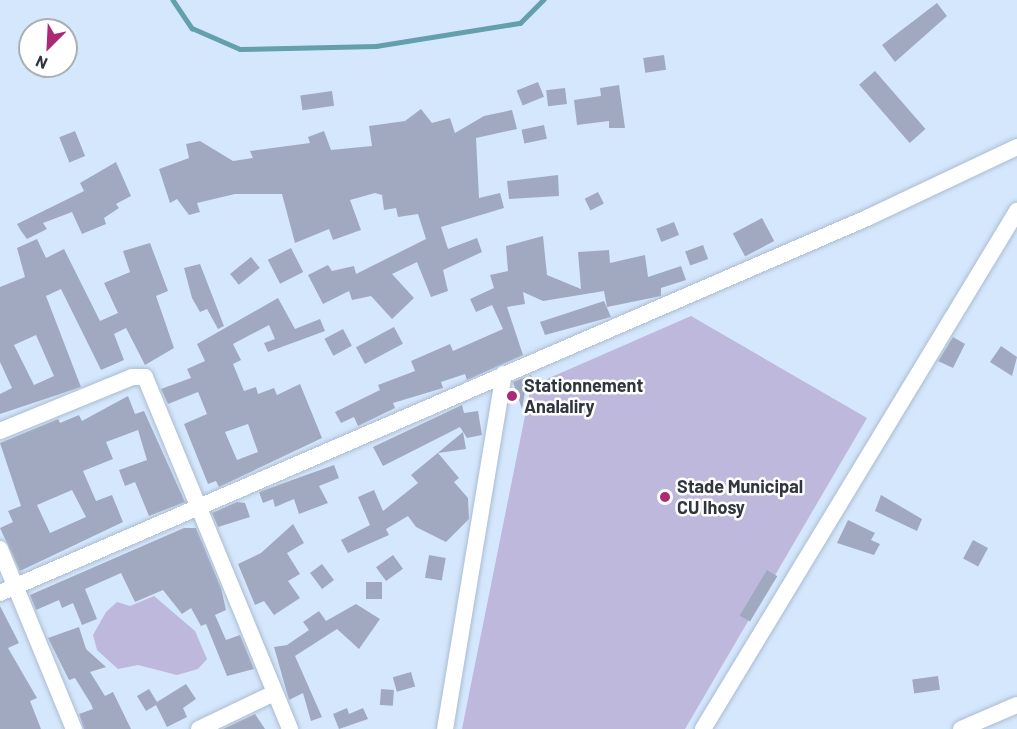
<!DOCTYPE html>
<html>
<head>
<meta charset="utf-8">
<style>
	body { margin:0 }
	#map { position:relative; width:1017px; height:729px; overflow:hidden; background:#d5e7fd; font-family:Barlow,sans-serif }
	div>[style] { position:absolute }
	.green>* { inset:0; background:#bdb8dc }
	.stream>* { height:4.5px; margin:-2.25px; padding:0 2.25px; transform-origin:2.25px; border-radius:2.25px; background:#649fac }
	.building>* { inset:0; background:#a1a9c1; transform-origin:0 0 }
	.roads { filter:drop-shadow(0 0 2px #aabcd1) drop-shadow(0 0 2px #aabcd1) }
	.street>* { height:16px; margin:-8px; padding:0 8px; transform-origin:8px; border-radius:8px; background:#fff }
	.dots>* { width:16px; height:16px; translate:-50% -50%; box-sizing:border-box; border:3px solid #fff; border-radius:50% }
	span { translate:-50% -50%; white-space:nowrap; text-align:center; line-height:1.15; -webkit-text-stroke:5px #fff; paint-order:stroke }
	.poi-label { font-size:18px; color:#2f363e; font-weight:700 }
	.left { translate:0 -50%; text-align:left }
	.north { position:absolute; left:18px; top:18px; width:60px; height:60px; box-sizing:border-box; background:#fff; border:2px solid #acafb2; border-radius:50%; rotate:204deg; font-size:16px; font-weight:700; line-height:24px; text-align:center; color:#2f363e }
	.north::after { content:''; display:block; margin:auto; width:21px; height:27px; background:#ab2975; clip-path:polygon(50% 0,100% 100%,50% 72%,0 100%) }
</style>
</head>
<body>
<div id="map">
	<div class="green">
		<i style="clip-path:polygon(691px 316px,867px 418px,685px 729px,462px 729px,531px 386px)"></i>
		<i style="clip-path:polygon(154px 596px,195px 631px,207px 659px,198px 669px,177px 675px,138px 665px,118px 669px,97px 650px,93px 635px,106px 612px,117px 602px,130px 606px)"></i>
	</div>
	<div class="stream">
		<i style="left:173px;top:0;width:34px;rotate:56deg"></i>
		<i style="left:192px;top:28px;width:52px;rotate:23.6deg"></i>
		<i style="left:240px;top:49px;width:136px;rotate:-1.3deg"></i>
		<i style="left:376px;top:46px;width:146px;rotate:-9.1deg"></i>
		<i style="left:520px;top:23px;width:33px;rotate:-45deg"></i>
	</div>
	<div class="building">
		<i style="clip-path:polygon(937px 3px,947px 16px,895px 62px,882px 45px)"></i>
		<i style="left:664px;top:55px;width:15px;height:21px;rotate:82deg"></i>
		<i style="left:875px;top:71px;width:77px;height:21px;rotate:49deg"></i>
		<i style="left:538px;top:82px;width:16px;height:23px;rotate:68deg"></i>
		<i style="clip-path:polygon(619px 85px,625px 128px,609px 128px,609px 121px,577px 125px,574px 100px,601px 96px,600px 88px)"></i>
		<i style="left:565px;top:88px;width:16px;height:19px;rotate:83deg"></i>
		<i style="left:332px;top:91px;width:15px;height:32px;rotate:82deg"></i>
		<i style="clip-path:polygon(421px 109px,432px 123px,450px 118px,455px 133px,484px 116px,512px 110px,517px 129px,476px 138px,479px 198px,500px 193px,504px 208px,441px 227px,448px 249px,477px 238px,482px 252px,443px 270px,448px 291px,431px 297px,417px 262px,392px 274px,414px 298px,392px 319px,371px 296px,352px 300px,349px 291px,323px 304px,308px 275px,328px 265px,332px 271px,354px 266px,356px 274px,426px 239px,418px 214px,398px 217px,396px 208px,384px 210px,382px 195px,375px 193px,350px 200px,361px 230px,333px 240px,329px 229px,295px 243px,282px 194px,235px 194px,197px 203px,200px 212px,189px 215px,177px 199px,170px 203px,159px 169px,189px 158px,186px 144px,200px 141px,233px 161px,253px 158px,250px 151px,310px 143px,308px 137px,324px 131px,331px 150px,372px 146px,369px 126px,405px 121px)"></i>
		<i style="left:544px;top:125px;width:14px;height:23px;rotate:78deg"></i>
		<i style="left:75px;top:131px;width:27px;height:17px;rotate:68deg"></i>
		<i style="clip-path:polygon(116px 162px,131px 196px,116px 204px,119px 208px,104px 218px,106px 224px,82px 234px,72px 212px,43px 223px,47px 229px,27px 239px,21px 231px,17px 224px,84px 191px,80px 183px)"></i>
		<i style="clip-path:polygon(558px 175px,559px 196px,509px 199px,507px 181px)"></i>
		<i style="left:598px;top:192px;width:13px;height:15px;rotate:63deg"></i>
		<i style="left:762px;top:218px;width:26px;height:33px;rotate:62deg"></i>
		<i style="left:674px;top:222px;width:14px;height:19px;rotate:69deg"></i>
		<i style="clip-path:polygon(543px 236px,547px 275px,581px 289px,578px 252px,609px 250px,610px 263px,645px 255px,648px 277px,681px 266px,686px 280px,661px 288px,661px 296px,607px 307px,604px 291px,543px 301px,523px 292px,525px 304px,507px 307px,523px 355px,467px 380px,465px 374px,441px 382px,443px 388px,393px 403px,395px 408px,358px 426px,354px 417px,341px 423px,335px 412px,380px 390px,378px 385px,415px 371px,411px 361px,450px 344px,453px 351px,503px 329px,492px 305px,476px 312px,470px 299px,494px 288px,490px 275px,508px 271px,506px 246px)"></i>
		<i style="clip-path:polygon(evenodd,37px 239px,46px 258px,64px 249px,100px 321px,118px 313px,104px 283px,130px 272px,123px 251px,150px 243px,168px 291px,156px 296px,174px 348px,145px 365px,126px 328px,114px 334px,124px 360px,101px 370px,61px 289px,46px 296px,81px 387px,0 414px,0 394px,12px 388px,0 362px,0 287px,25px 277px,17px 248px,37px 239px,36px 335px,54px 376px,34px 385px,14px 345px,36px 335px)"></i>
		<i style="left:703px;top:245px;width:15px;height:19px;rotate:70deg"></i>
		<i style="left:291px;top:248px;width:27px;height:26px;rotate:63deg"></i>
		<i style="left:251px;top:257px;width:14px;height:27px;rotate:51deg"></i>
		<i style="clip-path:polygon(200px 264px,224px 326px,218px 329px,207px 309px,200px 312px,192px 298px,184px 268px)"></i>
		<i style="clip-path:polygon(evenodd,278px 298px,295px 329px,320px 319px,325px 331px,268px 352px,264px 343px,275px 339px,269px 325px,233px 344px,241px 360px,233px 364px,244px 391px,256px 387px,258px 394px,274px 388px,277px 395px,300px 384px,322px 438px,219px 487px,216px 481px,208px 484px,184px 424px,207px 414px,198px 392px,168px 404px,161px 389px,191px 378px,187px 369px,205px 361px,197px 344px,278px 298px,248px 424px,258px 452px,237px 460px,225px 432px,248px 424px)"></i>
		<i style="clip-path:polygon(604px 301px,611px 317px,545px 335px,540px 322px)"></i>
		<i style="left:394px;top:327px;width:19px;height:43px;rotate:62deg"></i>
		<i style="left:343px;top:329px;width:19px;height:21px;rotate:62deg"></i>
		<i style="clip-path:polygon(953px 337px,965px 344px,953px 368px,938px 361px)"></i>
		<i style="clip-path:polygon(1001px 346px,1017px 357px,1012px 376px,990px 362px)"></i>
		<i style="clip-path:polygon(531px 375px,534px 382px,526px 386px,522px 409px,513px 382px)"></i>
		<i style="clip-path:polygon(evenodd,128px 396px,135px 414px,144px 411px,185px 502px,149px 516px,135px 482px,125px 486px,119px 470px,147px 460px,138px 430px,106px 442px,113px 459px,83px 471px,96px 501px,112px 495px,123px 522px,20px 571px,0 528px,13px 522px,8px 511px,21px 506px,0 443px,58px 419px,60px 423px,79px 415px,82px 421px,128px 396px,72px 490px,86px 517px,50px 533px,37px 505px,72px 490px)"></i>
		<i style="clip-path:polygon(462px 405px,464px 413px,478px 411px,482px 435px,467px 438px,460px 427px,383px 466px,373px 447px)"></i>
		<i style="clip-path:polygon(463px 432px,466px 449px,438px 453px,459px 478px,454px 482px,468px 498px,469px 519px,446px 542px,416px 527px,408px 516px,386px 529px,389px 535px,348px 553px,341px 540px,370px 525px,358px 497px,374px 490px,383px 511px,418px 483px,411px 475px)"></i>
		<i style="clip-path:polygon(334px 465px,339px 478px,319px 486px,328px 503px,299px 514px,294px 499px,275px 507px,273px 499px,263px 503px,259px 492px)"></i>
		<i style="clip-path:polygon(881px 495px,922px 519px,917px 531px,875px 511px)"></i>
		<i style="clip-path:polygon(237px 502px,245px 503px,250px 517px,218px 527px,212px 513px)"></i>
		<i style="clip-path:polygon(848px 520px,875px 533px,871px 540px,880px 544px,874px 555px,837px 543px)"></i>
		<i style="clip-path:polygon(293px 524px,304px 543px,287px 553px,300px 574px,288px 581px,300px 598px,274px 615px,264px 601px,255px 605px,238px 564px,261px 553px)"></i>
		<i style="clip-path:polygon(184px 528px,196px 528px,221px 588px,226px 610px,215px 615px,226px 640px,240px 635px,254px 669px,227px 676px,206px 624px,201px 626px,191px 608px,182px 614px,163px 590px,135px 602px,121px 573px,85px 589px,97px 619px,82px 625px,73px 603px,62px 608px,59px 600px,36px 610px,30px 595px)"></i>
		<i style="left:973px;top:540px;width:17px;height:21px;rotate:28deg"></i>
		<i style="left:393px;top:555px;width:17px;height:21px;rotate:54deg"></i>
		<i style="left:429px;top:555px;width:17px;height:23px;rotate:10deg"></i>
		<i style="left:322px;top:564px;width:20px;height:15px;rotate:53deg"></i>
		<i style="left:767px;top:570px;width:12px;height:53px;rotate:31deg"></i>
		<i style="left:366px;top:582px;width:16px;height:17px"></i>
		<i style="clip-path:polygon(356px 604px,380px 619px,359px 649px,337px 629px,295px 656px,322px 717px,311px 721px,303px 693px,289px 700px,274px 647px,287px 645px,309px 630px,303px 622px,319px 611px,326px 621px)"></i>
		<i style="clip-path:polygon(0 606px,19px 643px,8px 648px,37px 698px,30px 701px,41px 729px,0 729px)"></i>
		<i style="clip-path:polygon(79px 627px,86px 649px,106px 667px,90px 672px,105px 696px,113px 692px,131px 729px,84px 729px,79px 714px,93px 709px,91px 704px,75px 678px,69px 680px,48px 638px)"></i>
		<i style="left:411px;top:672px;width:15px;height:19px;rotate:74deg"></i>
		<i style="left:938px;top:676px;width:14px;height:26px;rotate:82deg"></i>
		<i style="clip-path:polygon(186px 684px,196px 699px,183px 708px,187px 717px,167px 727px,156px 705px,146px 711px,137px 696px,149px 689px,157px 702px)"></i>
		<i style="left:381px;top:689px;width:13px;height:16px;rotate:4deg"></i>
		<i style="clip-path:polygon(347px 708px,349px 714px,363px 708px,368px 719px,339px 729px,333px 714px)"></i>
		<i style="clip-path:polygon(255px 714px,265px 729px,223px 729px)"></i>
	</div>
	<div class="roads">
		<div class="street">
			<i style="left:0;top:431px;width:143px;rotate:-22.2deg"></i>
			<i style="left:132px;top:377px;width:13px"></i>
			<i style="left:145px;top:377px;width:381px;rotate:67.6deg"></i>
			<i style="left:0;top:549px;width:195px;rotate:67.7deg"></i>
			<i style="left:0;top:593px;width:945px;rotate:-23.39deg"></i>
			<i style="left:867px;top:218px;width:166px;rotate:-25.3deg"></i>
			<i style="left:199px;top:729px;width:83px;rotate:-25.6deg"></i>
			<i style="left:445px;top:729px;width:360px;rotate:-80.6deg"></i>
			<i style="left:703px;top:729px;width:606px;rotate:-58.78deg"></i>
			<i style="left:961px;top:729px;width:61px;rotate:-23.2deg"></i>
		</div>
	</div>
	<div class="dots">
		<i style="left:512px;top:396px;background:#ab2975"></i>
		<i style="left:665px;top:497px;background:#ab2975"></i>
	</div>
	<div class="poi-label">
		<span class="left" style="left:524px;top:396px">Stationnement<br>Analaliry</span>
		<span class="left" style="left:677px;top:497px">Stade Municipal<br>CU Ihosy</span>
	</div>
	<div class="north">N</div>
</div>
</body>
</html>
